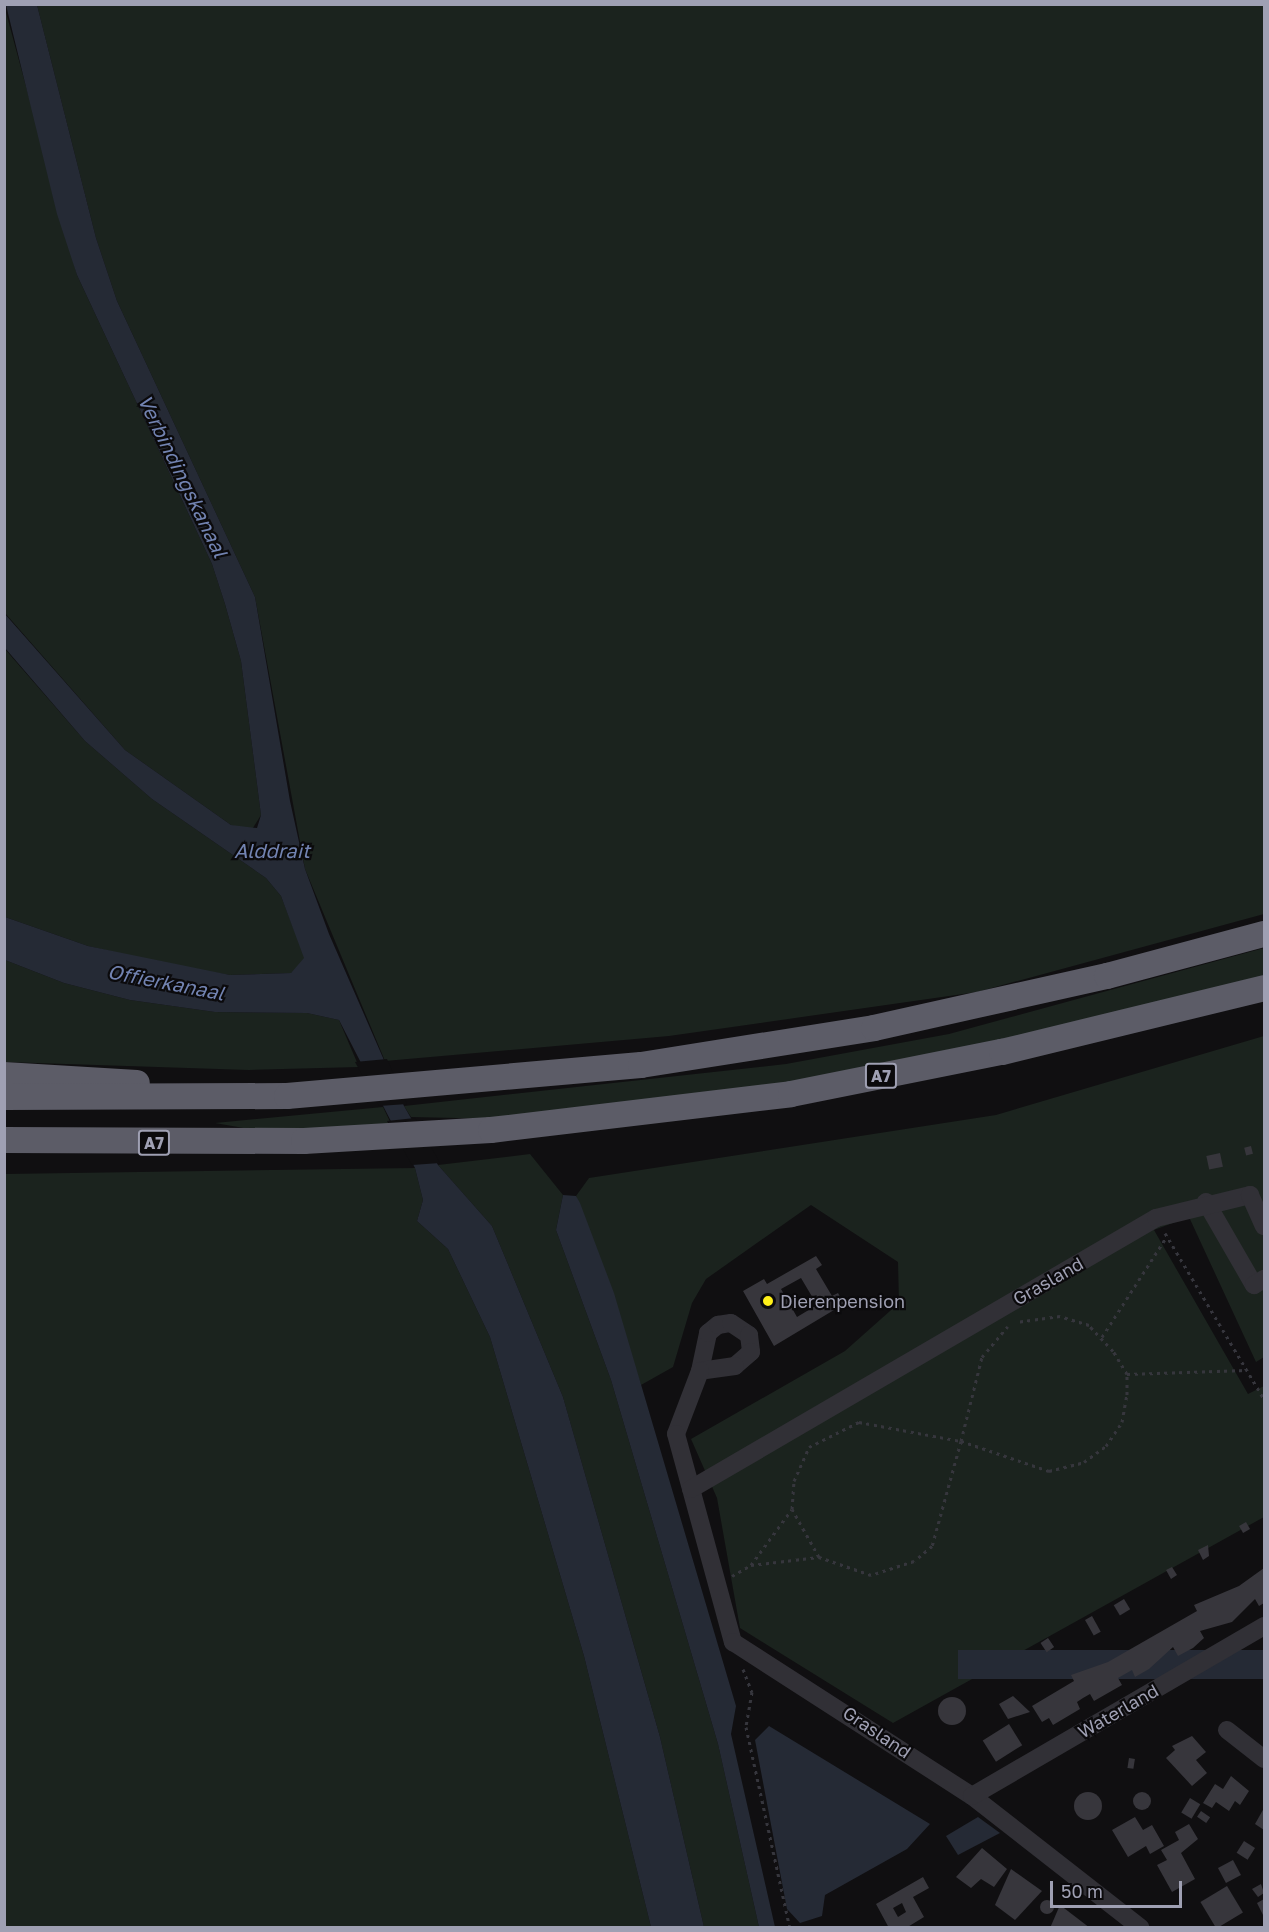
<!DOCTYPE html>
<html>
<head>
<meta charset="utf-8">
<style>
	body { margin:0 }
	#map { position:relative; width:1269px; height:1932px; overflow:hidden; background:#100f11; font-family:"Golos Text",sans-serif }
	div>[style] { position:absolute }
	.green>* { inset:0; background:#1b231e }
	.water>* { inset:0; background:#252a35; transform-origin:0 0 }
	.pier>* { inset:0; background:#100f11 }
	.building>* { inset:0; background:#37363c; transform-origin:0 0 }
	.round { border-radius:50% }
	.path>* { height:3px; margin-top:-1.5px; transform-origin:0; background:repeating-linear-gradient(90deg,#36363d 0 3px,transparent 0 7.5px) }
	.minor>* { height:18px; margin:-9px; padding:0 9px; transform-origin:9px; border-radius:9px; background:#313036 }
	.highway>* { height:26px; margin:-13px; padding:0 13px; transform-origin:13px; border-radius:13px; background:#5c5c67 }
	.dots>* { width:16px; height:16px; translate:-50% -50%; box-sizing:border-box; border:3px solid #0b0a0c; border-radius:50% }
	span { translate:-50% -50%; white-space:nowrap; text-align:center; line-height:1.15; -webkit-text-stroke:4.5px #0b0a0c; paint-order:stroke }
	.shield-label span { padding:2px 4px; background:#0b0a0c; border:2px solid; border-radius:4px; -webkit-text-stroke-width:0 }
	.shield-label { font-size:16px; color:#9fa0b3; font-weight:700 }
	.street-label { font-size:18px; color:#9fa0b3 }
	.poi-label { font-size:18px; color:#9fa0b3 }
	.left { translate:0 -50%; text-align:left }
	.water-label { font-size:20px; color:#7283b1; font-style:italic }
	.frame { position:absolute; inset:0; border:6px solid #9fa0b3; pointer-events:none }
	.scale { position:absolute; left:1050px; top:1881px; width:132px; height:27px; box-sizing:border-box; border:3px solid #9fa0b3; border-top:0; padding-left:8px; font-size:18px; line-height:21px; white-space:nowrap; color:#9fa0b3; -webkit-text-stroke:4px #0b0a0c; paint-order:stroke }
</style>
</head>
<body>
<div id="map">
	<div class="green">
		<i style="clip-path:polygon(4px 5px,77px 275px,212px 564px,225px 604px,241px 661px,261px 815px,251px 831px,231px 825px,125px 750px,5px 613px)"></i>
		<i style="clip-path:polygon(37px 5px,1264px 5px,1264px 914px,977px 992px,669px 1036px,385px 1061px,305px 869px,255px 597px,117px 301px,96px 238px)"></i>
		<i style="clip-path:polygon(4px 648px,85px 741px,152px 799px,266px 878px,281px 896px,305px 958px,300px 967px,291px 973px,230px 975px,175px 966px,88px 946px,5px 917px)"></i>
		<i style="clip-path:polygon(1264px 948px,1264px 976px,948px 1055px,787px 1083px,502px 1119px,411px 1117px,404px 1106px,786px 1064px,949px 1034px)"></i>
		<i style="clip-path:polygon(5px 960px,64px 983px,130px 1000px,215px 1012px,307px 1013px,339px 1020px,359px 1067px,249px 1070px,5px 1062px)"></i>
		<i style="clip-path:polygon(1264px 1036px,1264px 1357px,1256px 1362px,1189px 1217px,1154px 1230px,1248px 1394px,1264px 1386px,1264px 1517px,893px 1723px,740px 1628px,717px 1498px,691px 1439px,845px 1351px,899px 1303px,898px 1262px,811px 1205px,706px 1279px,692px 1303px,673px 1367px,641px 1385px,576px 1196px,589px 1178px,996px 1115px)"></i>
		<i style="clip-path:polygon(383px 1107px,394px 1130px,255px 1130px,215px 1123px)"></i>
		<i style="clip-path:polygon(530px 1154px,563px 1195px,556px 1230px,611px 1380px,718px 1744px,759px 1927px,704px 1927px,660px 1737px,563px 1397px,492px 1226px,438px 1165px)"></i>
		<i style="clip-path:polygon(415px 1168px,423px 1200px,417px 1221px,448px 1249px,490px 1337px,584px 1656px,651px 1927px,5px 1928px,5px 1174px)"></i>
	</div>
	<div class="water">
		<i style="clip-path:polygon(6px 5px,37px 5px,96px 238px,117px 301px,255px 597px,290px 801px,305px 869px,329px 934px,404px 1106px,438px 1165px,492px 1226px,563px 1397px,660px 1737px,704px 1927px,651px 1927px,584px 1656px,490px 1337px,448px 1249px,417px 1221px,423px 1200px,415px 1168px,339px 1020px,307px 1013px,215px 1012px,130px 1000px,64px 983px,5px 960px,5px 917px,88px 946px,230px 975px,291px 973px,304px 958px,281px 896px,266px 878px,152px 799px,85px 741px,5px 648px,4px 613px,125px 750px,231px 825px,257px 828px,261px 815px,241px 661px,225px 604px,212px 564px,77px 275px,57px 214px)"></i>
		<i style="clip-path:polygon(563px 1195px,576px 1196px,580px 1203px,614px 1293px,736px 1706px,731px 1734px,775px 1927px,759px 1927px,718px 1744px,611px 1380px,556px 1230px)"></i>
		<i style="left:1264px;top:1650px;width:29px;height:306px;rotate:90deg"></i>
		<i style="clip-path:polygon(769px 1726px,930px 1824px,907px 1849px,825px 1895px,822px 1916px,800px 1923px,787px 1909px,755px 1740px)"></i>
		<i style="clip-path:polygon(978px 1817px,1000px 1833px,958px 1855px,946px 1836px)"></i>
	</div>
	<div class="pier">
		<i style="clip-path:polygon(387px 1059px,407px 1104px,379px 1106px,355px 1062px)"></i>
		<i style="clip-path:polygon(415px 1118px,440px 1163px,412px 1165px,387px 1121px)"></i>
	</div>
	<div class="building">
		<i style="left:1251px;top:1146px;width:8px;height:7px;rotate:76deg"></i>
		<i style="left:1220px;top:1153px;width:14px;height:14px;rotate:78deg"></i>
		<i style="clip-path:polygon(evenodd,816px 1256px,822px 1265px,816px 1269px,832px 1296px,838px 1293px,844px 1304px,774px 1346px,743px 1291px,764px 1279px,767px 1284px,816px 1256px,801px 1278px,817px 1305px,797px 1317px,781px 1289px,801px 1278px)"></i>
		<i style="left:1246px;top:1522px;width:8px;height:8px;rotate:60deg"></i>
		<i style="clip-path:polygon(1208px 1545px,1209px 1556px,1203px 1560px,1198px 1550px)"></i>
		<i style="clip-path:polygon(1172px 1567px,1177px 1575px,1171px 1579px,1166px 1570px)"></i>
		<i style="clip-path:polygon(1264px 1568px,1264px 1603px,1259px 1606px,1255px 1599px,1232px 1622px,1200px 1631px,1204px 1638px,1193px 1648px,1178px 1656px,1173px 1647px,1149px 1669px,1135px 1677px,1132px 1670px,1118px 1678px,1122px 1685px,1094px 1701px,1090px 1694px,1083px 1698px,1077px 1702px,1080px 1709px,1053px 1725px,1049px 1718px,1042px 1722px,1032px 1706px,1074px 1681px,1071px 1675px,1108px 1662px,1197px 1611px,1194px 1605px,1239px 1586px)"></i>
		<i style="left:1124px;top:1599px;width:12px;height:12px;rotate:59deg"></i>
		<i style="left:1092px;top:1616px;width:18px;height:8px;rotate:61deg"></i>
		<i style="left:1048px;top:1638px;width:11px;height:9px;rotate:56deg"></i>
		<i style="clip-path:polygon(1013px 1696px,1030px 1712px,1008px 1719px,999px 1704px)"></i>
		<i class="round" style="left:938px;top:1697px;width:28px;height:28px"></i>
		<i style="left:1009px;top:1724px;width:25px;height:31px;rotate:58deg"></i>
		<i style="clip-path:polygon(1192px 1736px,1206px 1752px,1196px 1760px,1207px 1773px,1192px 1786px,1166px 1758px,1175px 1750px,1172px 1746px)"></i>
		<i style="left:1129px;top:1758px;width:6px;height:10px;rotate:9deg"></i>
		<i style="clip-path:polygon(1231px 1776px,1249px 1791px,1240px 1805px,1235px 1801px,1229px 1811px,1216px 1802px,1212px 1808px,1203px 1803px,1215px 1784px,1223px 1789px)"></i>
		<i class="round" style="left:1133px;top:1792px;width:18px;height:18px"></i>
		<i class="round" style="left:1074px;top:1792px;width:28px;height:28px"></i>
		<i style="left:1190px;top:1798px;width:12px;height:17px;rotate:31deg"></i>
		<i style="clip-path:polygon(1264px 1808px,1264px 1830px,1255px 1824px)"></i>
		<i style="left:1201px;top:1811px;width:11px;height:7px;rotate:34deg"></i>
		<i style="clip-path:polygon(1135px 1817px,1143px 1830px,1152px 1825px,1164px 1846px,1150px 1854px,1146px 1846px,1128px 1857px,1112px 1830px)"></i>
		<i style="clip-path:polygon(1189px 1824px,1198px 1839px,1181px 1853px,1195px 1879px,1172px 1892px,1157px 1865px,1167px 1860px,1161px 1850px,1179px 1840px,1175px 1832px)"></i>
		<i style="left:1244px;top:1841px;width:13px;height:14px;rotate:32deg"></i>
		<i style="clip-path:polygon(982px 1848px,1007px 1869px,994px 1887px,981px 1879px,971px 1888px,956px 1877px)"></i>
		<i style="left:1233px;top:1860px;width:17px;height:17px;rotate:62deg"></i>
		<i style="clip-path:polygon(1011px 1869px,1042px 1891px,1015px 1920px,995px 1905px)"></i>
		<i style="clip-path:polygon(evenodd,923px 1877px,929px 1888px,913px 1897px,924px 1917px,906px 1928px,889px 1928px,876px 1904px,923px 1877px,902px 1903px,906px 1912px,898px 1917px,893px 1908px,902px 1903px)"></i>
		<i style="clip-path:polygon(1261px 1884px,1264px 1893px,1258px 1897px,1252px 1889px)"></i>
		<i style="left:1227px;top:1886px;width:31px;height:31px;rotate:59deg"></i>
		<i style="clip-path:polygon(1264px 1899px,1264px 1917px,1257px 1903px)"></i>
		<i class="round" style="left:1040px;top:1900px;width:14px;height:14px"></i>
		<i style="clip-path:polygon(1060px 1905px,1077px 1918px,1090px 1928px,1050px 1928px)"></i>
	</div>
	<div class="path">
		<i style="left:1165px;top:1233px;width:193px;rotate:59.2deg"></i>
		<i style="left:1102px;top:1337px;width:120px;rotate:-57.2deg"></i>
		<i style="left:1127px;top:1374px;width:120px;rotate:-1.9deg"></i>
		<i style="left:961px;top:1441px;width:87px;rotate:-76deg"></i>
		<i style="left:982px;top:1357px;width:40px;rotate:-50deg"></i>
		<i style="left:961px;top:1441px;width:109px;rotate:105.4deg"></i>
		<i style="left:932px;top:1546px;width:23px;rotate:140deg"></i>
		<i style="left:914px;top:1561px;width:45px;rotate:162deg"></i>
		<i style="left:871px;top:1575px;width:55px;rotate:-160.9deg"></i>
		<i style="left:819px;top:1557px;width:55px;rotate:-119.4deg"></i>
		<i style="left:792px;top:1509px;width:28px;rotate:-86deg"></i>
		<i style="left:794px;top:1481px;width:37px;rotate:-66deg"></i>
		<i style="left:809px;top:1447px;width:56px;rotate:-26.6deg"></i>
		<i style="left:859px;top:1422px;width:104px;rotate:10.6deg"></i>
		<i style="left:961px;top:1441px;width:93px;rotate:18.8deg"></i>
		<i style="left:1049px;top:1471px;width:36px;rotate:-14deg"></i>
		<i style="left:1084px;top:1462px;width:27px;rotate:-36deg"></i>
		<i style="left:1106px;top:1446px;width:29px;rotate:-56deg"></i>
		<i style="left:1122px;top:1422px;width:27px;rotate:-80deg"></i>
		<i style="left:1127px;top:1395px;width:21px;rotate:-90deg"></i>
		<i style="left:1127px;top:1374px;width:27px;rotate:-121deg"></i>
		<i style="left:1113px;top:1351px;width:35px;rotate:-133deg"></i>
		<i style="left:1089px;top:1325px;width:30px;rotate:-163deg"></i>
		<i style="left:1060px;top:1316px;width:44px;rotate:172.2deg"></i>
		<i style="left:751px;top:1565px;width:69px;rotate:-53.8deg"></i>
		<i style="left:732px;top:1576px;width:22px;rotate:-30deg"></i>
		<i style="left:751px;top:1565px;width:68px;rotate:-6.7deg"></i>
		<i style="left:743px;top:1669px;width:25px;rotate:69deg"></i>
		<i style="left:752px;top:1692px;width:36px;rotate:100deg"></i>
		<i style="left:746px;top:1727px;width:206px;rotate:77.7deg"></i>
	</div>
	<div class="minor">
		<i style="left:1206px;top:1202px;width:96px;rotate:60deg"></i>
		<i style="left:1254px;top:1285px;width:12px;rotate:-31deg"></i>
		<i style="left:700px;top:1371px;width:39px;rotate:-78deg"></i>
		<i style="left:708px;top:1333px;width:13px;rotate:-39deg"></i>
		<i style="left:718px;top:1325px;width:13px;rotate:-9deg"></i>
		<i style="left:731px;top:1323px;width:22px;rotate:34deg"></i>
		<i style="left:749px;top:1335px;width:17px;rotate:83deg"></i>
		<i style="left:751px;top:1352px;width:21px;rotate:139deg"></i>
		<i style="left:735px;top:1366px;width:35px;rotate:172deg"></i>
		<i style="left:700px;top:1371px;width:67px;rotate:110.9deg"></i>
		<i style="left:676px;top:1434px;width:216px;rotate:74.7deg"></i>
		<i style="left:733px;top:1642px;width:284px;rotate:32.8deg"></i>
		<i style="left:972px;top:1796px;width:214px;rotate:38deg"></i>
		<i style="left:691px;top:1489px;width:538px;rotate:-30.23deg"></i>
		<i style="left:1156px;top:1218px;width:97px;rotate:-13.7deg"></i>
		<i style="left:1250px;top:1195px;width:34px;rotate:66deg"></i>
		<i style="left:1227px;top:1730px;width:47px;rotate:38.1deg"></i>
		<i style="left:972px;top:1796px;width:338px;rotate:-30.2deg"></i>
	</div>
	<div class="highway">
		<i style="left:4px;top:1075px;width:133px;rotate:3.4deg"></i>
		<i style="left:4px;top:1097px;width:283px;rotate:-0.2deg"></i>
		<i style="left:287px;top:1096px;width:355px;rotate:-5deg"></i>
		<i style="left:641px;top:1065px;width:236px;rotate:-9deg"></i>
		<i style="left:874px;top:1028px;width:239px;rotate:-12.6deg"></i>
		<i style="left:1107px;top:976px;width:163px;rotate:-15deg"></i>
		<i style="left:4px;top:1140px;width:300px;rotate:0.2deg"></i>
		<i style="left:304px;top:1141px;width:187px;rotate:-3.4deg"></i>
		<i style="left:491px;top:1130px;width:302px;rotate:-6.8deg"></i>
		<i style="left:791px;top:1094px;width:215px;rotate:-11.3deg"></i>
		<i style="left:1002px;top:1052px;width:270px;rotate:-13.7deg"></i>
	</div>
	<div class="dots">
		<i style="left:768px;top:1301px;background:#fff019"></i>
	</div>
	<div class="shield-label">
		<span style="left:881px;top:1076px">A7</span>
		<span style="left:154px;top:1143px">A7</span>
	</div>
	<div class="street-label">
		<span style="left:1048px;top:1281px;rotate:-30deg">Grasland</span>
		<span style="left:1118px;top:1711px;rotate:-30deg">Waterland</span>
		<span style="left:877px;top:1732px;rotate:34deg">Grasland</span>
	</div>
	<div class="poi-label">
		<span class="left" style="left:780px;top:1301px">Dierenpension</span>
	</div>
	<div class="water-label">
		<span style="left:183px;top:476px;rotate:64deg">Verbindingskanaal</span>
		<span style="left:272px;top:850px">Alddrait</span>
		<span style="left:166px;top:982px;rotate:11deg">Offierkanaal</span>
	</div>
	<div class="frame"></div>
	<div class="scale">50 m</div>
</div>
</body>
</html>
